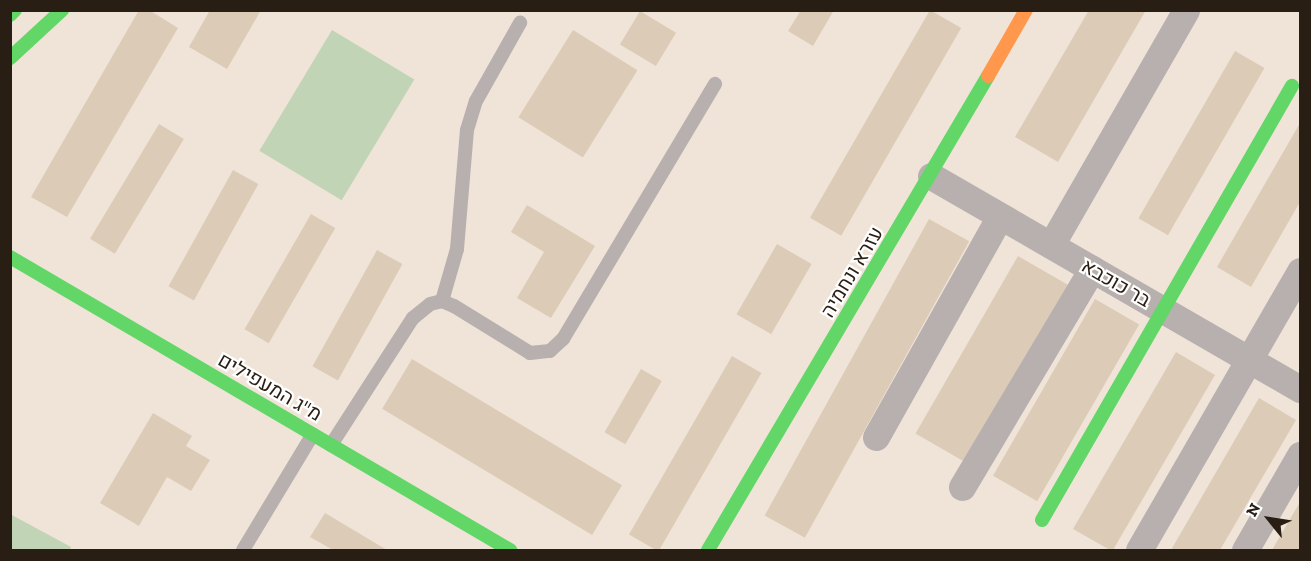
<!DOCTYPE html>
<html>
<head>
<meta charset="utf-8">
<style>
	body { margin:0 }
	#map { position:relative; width:1311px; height:561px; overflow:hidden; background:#f0e4d8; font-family:"Zilla Slab",Heebo,serif }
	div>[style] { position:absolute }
	.green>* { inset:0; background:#c1d4b6; transform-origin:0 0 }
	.building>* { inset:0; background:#dcccb7; transform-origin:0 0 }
	.lane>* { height:14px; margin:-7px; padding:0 7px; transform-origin:7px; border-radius:7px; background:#b7b0af }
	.street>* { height:27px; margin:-13.5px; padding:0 13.5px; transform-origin:13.5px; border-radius:13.5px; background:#b7b0af }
	.fast>* { height:14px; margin:-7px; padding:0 7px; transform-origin:7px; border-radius:7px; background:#63d668 }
	.slow>* { height:14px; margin:-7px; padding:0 7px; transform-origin:7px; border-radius:7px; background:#ff974d }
	span { translate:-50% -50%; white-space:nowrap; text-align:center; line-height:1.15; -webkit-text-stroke:4.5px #fff; paint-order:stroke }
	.street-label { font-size:20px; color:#291e14 }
	.frame { position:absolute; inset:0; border:12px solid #291e14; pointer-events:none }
	.north { position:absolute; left:1239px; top:489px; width:60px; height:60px; -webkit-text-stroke:4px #fff; paint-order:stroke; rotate:300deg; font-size:16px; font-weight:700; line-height:24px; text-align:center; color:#291e14 }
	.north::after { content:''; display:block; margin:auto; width:21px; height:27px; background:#291e14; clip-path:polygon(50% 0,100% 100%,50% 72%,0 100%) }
</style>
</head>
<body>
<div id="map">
	<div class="green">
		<i style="left:332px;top:30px;width:96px;height:141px;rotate:31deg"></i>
		<i style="clip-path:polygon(10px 514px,71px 547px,70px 550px,11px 550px)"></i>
	</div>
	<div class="building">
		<i style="clip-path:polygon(139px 10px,149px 10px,178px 28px,67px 217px,31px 197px)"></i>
		<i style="clip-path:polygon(210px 10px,261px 10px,227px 69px,189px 47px)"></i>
		<i style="clip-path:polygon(801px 10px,834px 10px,813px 46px,788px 31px)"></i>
		<i style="left:930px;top:10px;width:36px;height:240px;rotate:30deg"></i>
		<i style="clip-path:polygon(1089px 10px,1146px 10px,1058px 162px,1015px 137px)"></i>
		<i style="left:640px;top:11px;width:42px;height:39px;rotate:31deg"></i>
		<i style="left:573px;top:30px;width:76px;height:103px;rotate:32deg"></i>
		<i style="left:1235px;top:51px;width:34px;height:193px;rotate:30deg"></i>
		<i style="clip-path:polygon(1300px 123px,1300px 202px,1251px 287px,1217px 267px)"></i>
		<i style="left:159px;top:124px;width:29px;height:134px;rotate:31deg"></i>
		<i style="left:233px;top:170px;width:29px;height:133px;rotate:29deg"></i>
		<i style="clip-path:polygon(527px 205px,595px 246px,551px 318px,517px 298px,544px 252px,511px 232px)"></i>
		<i style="left:311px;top:214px;width:28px;height:133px;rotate:30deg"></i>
		<i style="left:929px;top:219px;width:46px;height:339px;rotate:29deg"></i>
		<i style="left:777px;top:244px;width:40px;height:81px;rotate:30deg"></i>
		<i style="left:377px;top:250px;width:29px;height:133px;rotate:29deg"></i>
		<i style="left:1018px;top:256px;width:58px;height:205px;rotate:30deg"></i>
		<i style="left:1095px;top:299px;width:51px;height:204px;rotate:30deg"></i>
		<i style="clip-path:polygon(1176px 352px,1215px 375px,1113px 550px,1110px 550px,1073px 529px)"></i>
		<i style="left:732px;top:356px;width:34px;height:206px;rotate:30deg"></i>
		<i style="left:412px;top:359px;width:245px;height:58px;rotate:31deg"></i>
		<i style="left:641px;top:369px;width:24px;height:73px;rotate:30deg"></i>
		<i style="clip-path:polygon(1259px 398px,1296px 420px,1220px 550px,1171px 550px)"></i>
		<i style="clip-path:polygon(153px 413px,192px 436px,186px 446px,210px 460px,191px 491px,167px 477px,139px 526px,100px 503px)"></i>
		<i style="clip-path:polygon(1300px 502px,1300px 550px,1272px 550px)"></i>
		<i style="clip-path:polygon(325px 513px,387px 550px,333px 550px,310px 537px)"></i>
	</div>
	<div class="lane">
		<i style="left:442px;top:301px;width:54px;rotate:-73.9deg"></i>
		<i style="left:457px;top:249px;width:119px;rotate:-85.2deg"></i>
		<i style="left:467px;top:130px;width:30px;rotate:-73deg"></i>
		<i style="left:476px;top:101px;width:90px;rotate:-60.6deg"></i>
		<i style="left:331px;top:445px;width:151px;rotate:-57.2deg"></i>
		<i style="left:413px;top:318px;width:22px;rotate:-39deg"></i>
		<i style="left:430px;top:304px;width:12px;rotate:-14deg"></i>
		<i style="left:442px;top:301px;width:13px;rotate:23deg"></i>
		<i style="left:454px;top:306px;width:89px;rotate:31.7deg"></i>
		<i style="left:530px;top:353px;width:20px;rotate:-6deg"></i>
		<i style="left:550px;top:351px;width:18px;rotate:-43deg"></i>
		<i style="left:563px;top:339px;width:297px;rotate:-59.2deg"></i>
		<i style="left:243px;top:550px;width:135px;rotate:-58.9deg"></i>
	</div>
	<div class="street">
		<i style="left:931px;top:176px;width:426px;rotate:30deg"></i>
		<i style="left:1051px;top:245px;width:271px;rotate:-60.1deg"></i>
		<i style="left:876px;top:437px;width:253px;rotate:-60.7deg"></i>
		<i style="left:962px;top:487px;width:254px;rotate:-59.2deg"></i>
		<i style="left:1139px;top:550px;width:322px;rotate:-60deg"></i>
		<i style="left:1245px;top:550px;width:110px;rotate:-59.9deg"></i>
	</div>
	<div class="fast">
		<i style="left:10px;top:15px;width:7px;rotate:-45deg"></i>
		<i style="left:10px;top:58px;width:71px;rotate:-42.7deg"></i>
		<i style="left:10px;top:257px;width:580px;rotate:30.37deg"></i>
		<i style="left:1042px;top:520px;width:501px;rotate:-60.06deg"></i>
		<i style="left:708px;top:550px;width:551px;rotate:-59.43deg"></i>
	</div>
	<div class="slow">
		<i style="left:988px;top:76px;width:76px;rotate:-60.1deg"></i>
	</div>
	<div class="street-label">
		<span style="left:852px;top:272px;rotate:-59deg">עזרא ונחמיה</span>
		<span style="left:1116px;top:283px;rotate:30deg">בר כוכבא</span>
		<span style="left:270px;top:387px;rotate:30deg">מ"ג המעפילים</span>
	</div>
	<div class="frame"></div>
	<div class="north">N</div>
</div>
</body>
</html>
